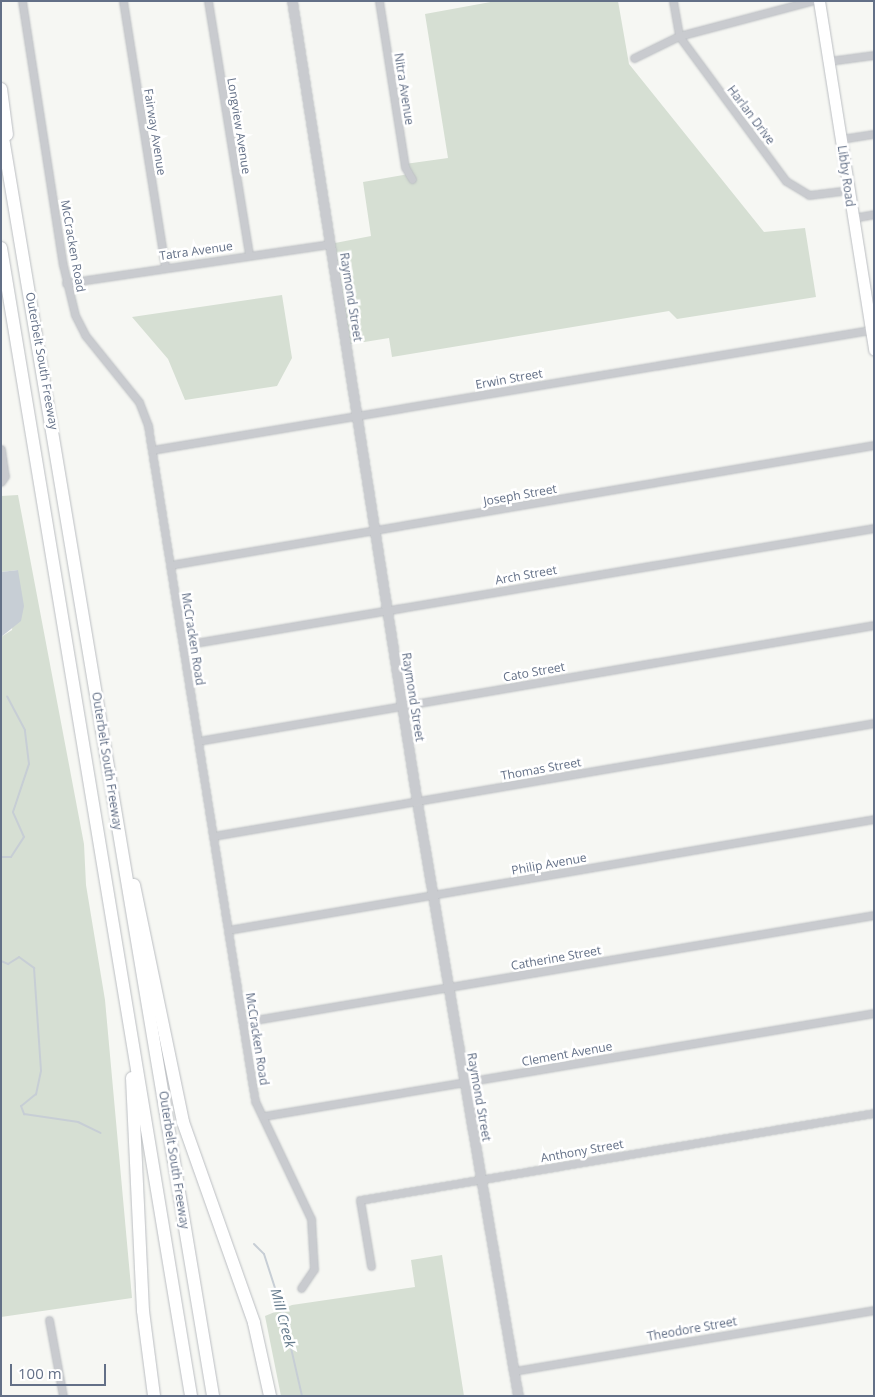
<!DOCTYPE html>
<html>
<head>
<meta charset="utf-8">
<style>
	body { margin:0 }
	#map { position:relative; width:875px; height:1397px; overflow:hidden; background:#f6f7f3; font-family:"Open Sans",sans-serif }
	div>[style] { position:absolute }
	.green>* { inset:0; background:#d6dfd3 }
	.water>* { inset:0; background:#c7ced5 }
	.stream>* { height:2px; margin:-1px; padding:0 1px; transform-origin:1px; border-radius:1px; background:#c7ced5 }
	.roads { filter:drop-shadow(0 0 1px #bbbec2) drop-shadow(0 0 1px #bbbec2) }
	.minor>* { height:7px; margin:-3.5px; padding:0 3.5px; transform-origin:3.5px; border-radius:3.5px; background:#c9cbcf }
	.tertiary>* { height:9px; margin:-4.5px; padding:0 4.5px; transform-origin:4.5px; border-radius:4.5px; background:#c9cbcf }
	.primary>* { height:11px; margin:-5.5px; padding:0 5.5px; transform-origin:5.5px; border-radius:5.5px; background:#fff }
	.motorway>* { height:12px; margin:-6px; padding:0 6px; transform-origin:6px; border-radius:6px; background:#fff }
	span { translate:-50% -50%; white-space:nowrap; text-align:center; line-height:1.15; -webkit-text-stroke:5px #fff; paint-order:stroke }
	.street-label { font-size:12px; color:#637087 }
	.water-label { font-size:14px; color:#63798b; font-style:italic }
	.frame { position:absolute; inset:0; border:2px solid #637087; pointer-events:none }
	.scale { position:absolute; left:10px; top:1364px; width:96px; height:22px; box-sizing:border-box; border:2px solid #637087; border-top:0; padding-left:6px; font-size:15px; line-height:18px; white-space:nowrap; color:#637087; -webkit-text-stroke:4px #fff; paint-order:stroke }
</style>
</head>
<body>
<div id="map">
	<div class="green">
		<i style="clip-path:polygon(496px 1px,618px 1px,629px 64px,764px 232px,805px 228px,816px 297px,677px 319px,669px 311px,392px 357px,389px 338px,346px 345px,330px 244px,371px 236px,363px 182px,409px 174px,405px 164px,448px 158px,425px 14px)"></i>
		<i style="clip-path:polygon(282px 295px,292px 358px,277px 386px,185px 400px,168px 359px,132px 317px)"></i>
		<i style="clip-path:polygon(18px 495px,84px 844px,86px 885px,105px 1000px,132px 1298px,1px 1317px,1px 637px,12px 630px,18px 570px,1px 572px,1px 496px)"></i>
		<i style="clip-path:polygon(442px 1255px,464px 1396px,281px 1396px,265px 1316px,292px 1305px,415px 1287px,411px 1260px)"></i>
	</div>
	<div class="water">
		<i style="clip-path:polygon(18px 570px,24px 606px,21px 621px,1px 637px,1px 572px)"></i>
	</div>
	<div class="stream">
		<i style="left:1px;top:857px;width:10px"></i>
		<i style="left:11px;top:857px;width:24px;rotate:-57deg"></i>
		<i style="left:24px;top:837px;width:27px;rotate:-114deg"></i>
		<i style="left:13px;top:812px;width:51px;rotate:-71.6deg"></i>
		<i style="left:29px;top:764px;width:34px;rotate:-97deg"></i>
		<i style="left:25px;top:730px;width:38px;rotate:-118deg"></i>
		<i style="left:1px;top:961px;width:8px;rotate:23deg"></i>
		<i style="left:8px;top:964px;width:13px;rotate:-32deg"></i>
		<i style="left:19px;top:957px;width:19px;rotate:36deg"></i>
		<i style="left:34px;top:968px;width:103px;rotate:86.1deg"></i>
		<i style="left:41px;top:1071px;width:24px;rotate:102deg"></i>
		<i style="left:36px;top:1094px;width:19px;rotate:141deg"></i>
		<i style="left:21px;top:1106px;width:9px;rotate:69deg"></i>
		<i style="left:24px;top:1114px;width:55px;rotate:8.4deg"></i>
		<i style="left:78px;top:1122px;width:25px;rotate:26deg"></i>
		<i style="left:254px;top:1244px;width:14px;rotate:45deg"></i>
		<i style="left:264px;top:1254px;width:62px;rotate:72.1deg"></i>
		<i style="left:283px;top:1313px;width:85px;rotate:77.1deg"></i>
	</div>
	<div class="roads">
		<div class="minor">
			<i style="left:22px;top:1px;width:267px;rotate:81.2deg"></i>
			<i style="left:63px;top:265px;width:51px;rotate:76.5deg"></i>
			<i style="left:75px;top:315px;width:22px;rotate:63deg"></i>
			<i style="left:85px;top:335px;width:86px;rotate:51.1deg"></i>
			<i style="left:139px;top:402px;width:26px;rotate:69deg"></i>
			<i style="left:148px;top:426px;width:683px;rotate:80.99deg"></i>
			<i style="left:255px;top:1101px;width:131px;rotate:64.6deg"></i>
			<i style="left:311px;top:1219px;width:50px;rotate:86.6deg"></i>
			<i style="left:314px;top:1269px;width:23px;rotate:124deg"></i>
			<i style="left:123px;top:1px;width:269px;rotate:81deg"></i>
			<i style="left:208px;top:1px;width:257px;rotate:80.8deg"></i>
			<i style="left:379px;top:1px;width:168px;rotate:81.1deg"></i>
			<i style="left:405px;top:167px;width:14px;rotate:60deg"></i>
			<i style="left:673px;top:1px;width:36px;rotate:80deg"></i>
			<i style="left:679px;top:36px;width:180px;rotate:53.6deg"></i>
			<i style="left:786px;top:181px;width:27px;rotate:31deg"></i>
			<i style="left:809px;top:195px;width:39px;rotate:-7deg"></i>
			<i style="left:634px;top:58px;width:50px;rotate:-26.1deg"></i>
			<i style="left:679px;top:36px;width:137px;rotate:-14.9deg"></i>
			<i style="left:829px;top:61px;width:45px;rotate:-7.6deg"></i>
			<i style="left:841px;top:139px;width:33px;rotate:-9deg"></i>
			<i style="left:852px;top:218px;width:22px;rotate:-10deg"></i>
			<i style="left:66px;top:283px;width:267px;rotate:-8.4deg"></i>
			<i style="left:1px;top:449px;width:27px;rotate:82deg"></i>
			<i style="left:5px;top:476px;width:7px;rotate:124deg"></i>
			<i style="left:152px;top:450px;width:728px;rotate:-9.49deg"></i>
			<i style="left:170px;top:565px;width:714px;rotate:-9.67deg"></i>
			<i style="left:183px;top:645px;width:701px;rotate:-9.61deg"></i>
			<i style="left:198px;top:741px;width:686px;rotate:-9.74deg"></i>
			<i style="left:213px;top:836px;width:671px;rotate:-9.7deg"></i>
			<i style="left:228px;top:930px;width:655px;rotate:-9.75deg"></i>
			<i style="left:243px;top:1022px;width:640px;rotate:-9.62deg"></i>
			<i style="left:264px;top:1116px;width:619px;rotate:-9.58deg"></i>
			<i style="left:371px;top:1266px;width:67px;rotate:-99.5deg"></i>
			<i style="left:360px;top:1200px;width:521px;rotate:-9.61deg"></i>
			<i style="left:49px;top:1320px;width:77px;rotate:79.6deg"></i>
			<i style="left:514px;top:1371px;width:365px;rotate:-9.6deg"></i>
		</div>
		<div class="tertiary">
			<i style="left:292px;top:1px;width:817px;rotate:81.13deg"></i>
			<i style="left:418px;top:808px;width:596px;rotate:80.35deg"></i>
		</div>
		<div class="primary">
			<i style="left:819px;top:1px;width:353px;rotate:81deg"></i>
		</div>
		<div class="motorway">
			<i style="left:1px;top:89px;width:46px;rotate:82.6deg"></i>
			<i style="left:1px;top:126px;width:1288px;rotate:80.52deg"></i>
			<i style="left:1px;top:248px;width:1164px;rotate:80.6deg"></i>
			<i style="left:134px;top:885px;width:242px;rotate:78.3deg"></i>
			<i style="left:183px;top:1122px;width:213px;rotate:70.5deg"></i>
			<i style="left:254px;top:1323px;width:75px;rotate:77.6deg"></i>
			<i style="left:132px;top:1078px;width:233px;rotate:87.3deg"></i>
			<i style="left:143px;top:1311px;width:86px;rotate:82.6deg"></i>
		</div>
	</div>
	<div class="street-label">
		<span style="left:404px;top:89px;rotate:81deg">Nitra Avenue</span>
		<span style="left:751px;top:115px;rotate:53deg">Harlan Drive</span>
		<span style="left:239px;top:126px;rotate:81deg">Longview Avenue</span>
		<span style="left:155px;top:132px;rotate:81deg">Fairway Avenue</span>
		<span style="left:846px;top:176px;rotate:82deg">Libby Road</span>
		<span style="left:73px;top:246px;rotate:80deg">McCracken Road</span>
		<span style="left:196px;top:251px;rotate:-8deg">Tatra Avenue</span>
		<span style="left:351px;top:297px;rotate:81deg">Raymond Street</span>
		<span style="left:42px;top:361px;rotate:80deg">Outerbelt South Freeway</span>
		<span style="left:509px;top:379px;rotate:-10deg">Erwin Street</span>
		<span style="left:520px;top:495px;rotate:-10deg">Joseph Street</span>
		<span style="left:526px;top:575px;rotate:-10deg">Arch Street</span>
		<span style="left:193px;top:639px;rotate:81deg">McCracken Road</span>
		<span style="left:534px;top:672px;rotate:-10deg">Cato Street</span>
		<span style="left:413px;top:697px;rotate:81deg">Raymond Street</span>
		<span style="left:107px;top:761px;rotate:81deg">Outerbelt South Freeway</span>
		<span style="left:541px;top:769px;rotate:-10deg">Thomas Street</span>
		<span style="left:549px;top:864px;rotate:-10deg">Philip Avenue</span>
		<span style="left:556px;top:958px;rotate:-10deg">Catherine Street</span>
		<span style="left:257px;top:1039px;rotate:81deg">McCracken Road</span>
		<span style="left:567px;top:1054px;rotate:-10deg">Clement Avenue</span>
		<span style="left:479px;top:1097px;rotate:80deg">Raymond Street</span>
		<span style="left:582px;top:1151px;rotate:-10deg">Anthony Street</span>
		<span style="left:174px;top:1160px;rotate:81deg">Outerbelt South Freeway</span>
		<span style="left:692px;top:1329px;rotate:-10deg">Theodore Street</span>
	</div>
	<div class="water-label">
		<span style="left:283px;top:1318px;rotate:75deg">Mill Creek</span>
	</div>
	<div class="frame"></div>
	<div class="scale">100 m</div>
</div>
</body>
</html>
